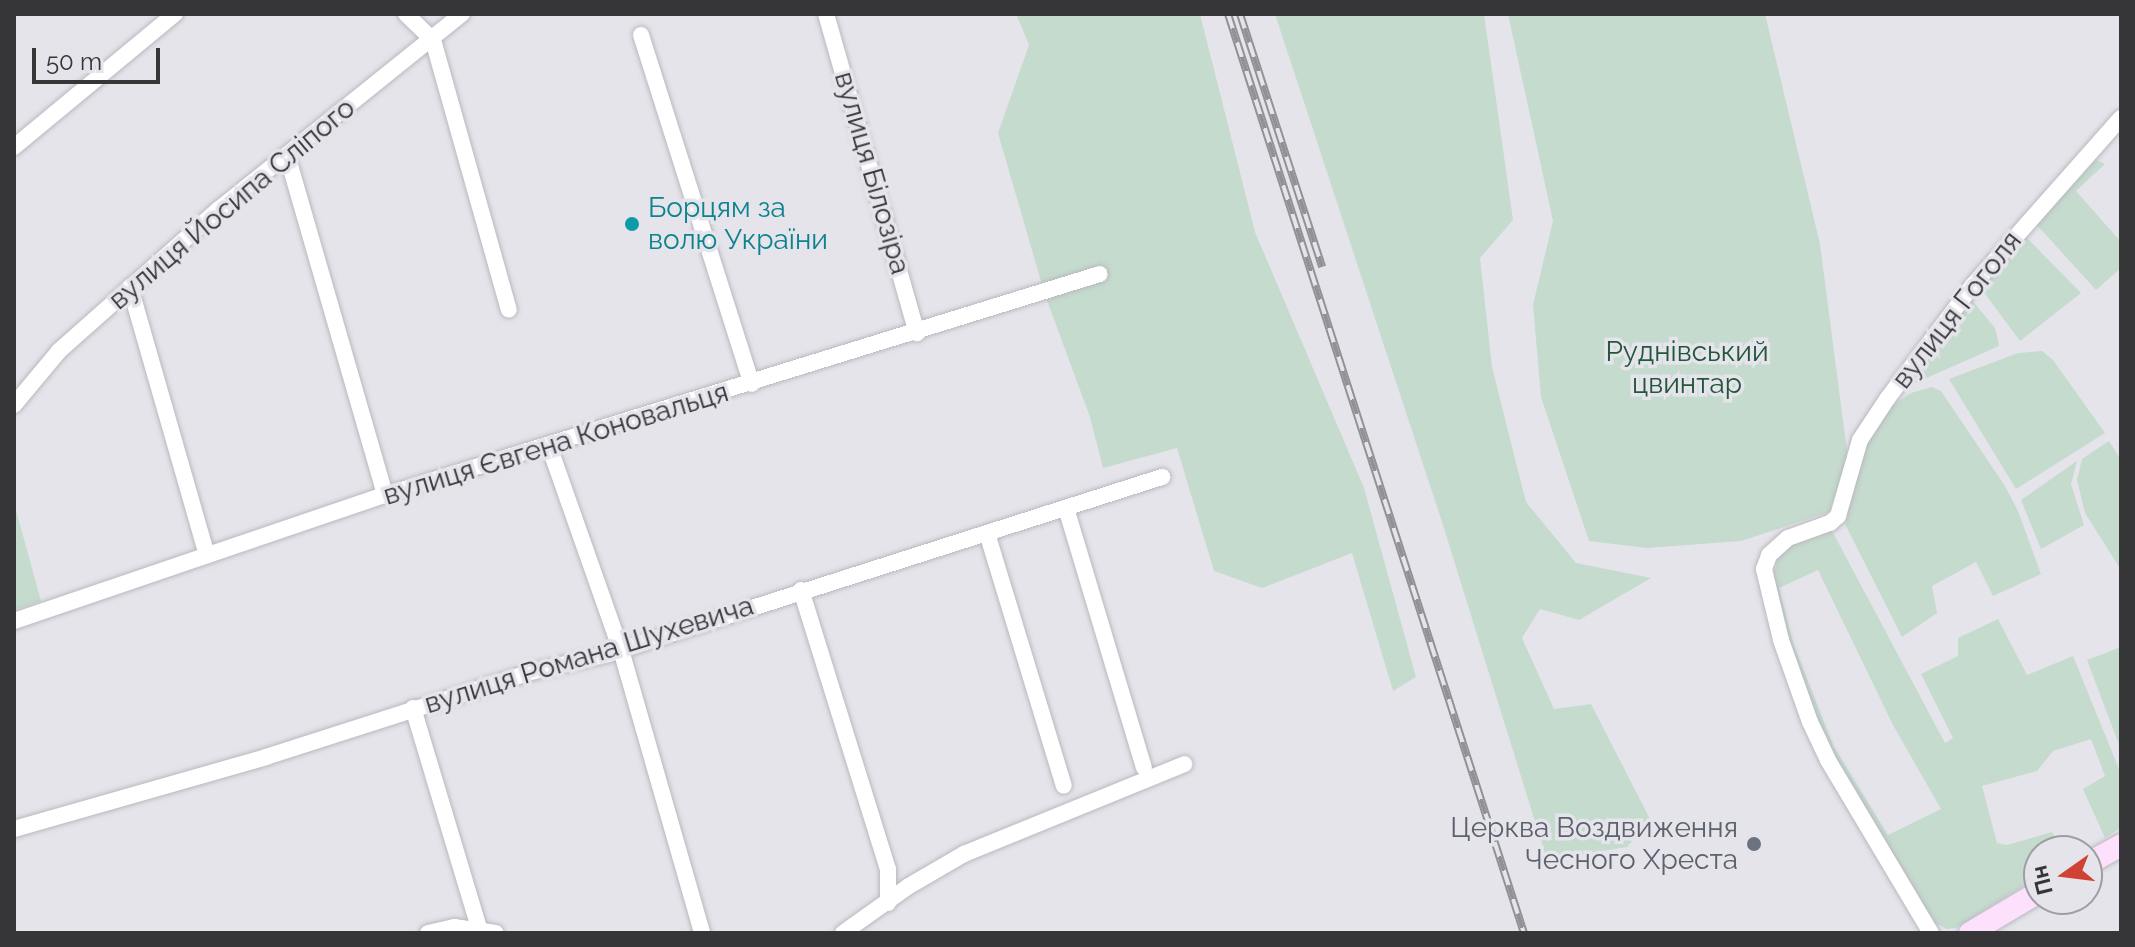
<!DOCTYPE html>
<html>
<head>
<meta charset="utf-8">
<style>
	body { margin:0 }
	#map { position:relative; width:2135px; height:947px; overflow:hidden; background:#e5e4eb; font-family:Raleway,sans-serif }
	div>[style] { position:absolute }
	.green>* { inset:0; background:#c5dbce }
	.roads { filter:drop-shadow(0 0 2px #b9b8bf) drop-shadow(0 0 2px #b9b8bf) }
	.street>* { height:16px; margin:-8px; padding:0 8px; transform-origin:8px; border-radius:8px; background:#fff }
	.secondary>* { height:22px; margin:-11px; padding:0 11px; transform-origin:11px; border-radius:11px; background:#fde0fc }
	.rail>* { height:8px; margin-top:-4px; transform-origin:0; background:repeating-linear-gradient(90deg,#e5e4eb 0 15px,#929196 0 30px); box-sizing:border-box; border-block:2px solid #929196 }
	.dots>* { width:22px; height:22px; translate:-50% -50%; box-sizing:border-box; border:4px solid #e5e4eb; border-radius:50% }
	span { translate:-50% -50%; white-space:nowrap; text-align:center; line-height:1.15; -webkit-text-stroke:7px #e5e4eb; paint-order:stroke }
	.street-label { font-size:28px; color:#363538 }
	.culture-label { font-size:28px; color:#0d838f }
	.left { translate:0 -50%; text-align:left }
	.park-label { font-size:28px; color:#23573d }
	.worship-label { font-size:28px; color:#5b616d }
	.right { translate:-100% -50%; text-align:right }
	.frame { position:absolute; inset:0; border:16px solid #363538; pointer-events:none }
	.north { position:absolute; left:2023px; top:835px; width:80px; height:80px; box-sizing:border-box; background:#e5e4eb; border:2px solid #9f9ea3; border-radius:50%; rotate:256deg; font-size:22px; font-weight:700; line-height:32px; text-align:center; color:#363538 }
	.north::after { content:''; display:block; margin:auto; width:28px; height:36px; background:#d04334; clip-path:polygon(50% 0,100% 100%,50% 72%,0 100%) }
	.scale { position:absolute; left:32px; top:48px; width:128px; height:36px; box-sizing:border-box; border:4px solid #363538; border-top:0; padding-left:10px; font-size:24px; line-height:28px; white-space:nowrap; color:#363538; -webkit-text-stroke:6px #e5e4eb; paint-order:stroke }
</style>
</head>
<body>
<div id="map">
	<div class="green">
		<i style="clip-path:polygon(1016px 14px,1200px 14px,1255px 232px,1364px 488px,1416px 677px,1393px 691px,1352px 553px,1262px 588px,1214px 571px,1177px 448px,1103px 468px,1090px 417px,1045px 295px,998px 133px,1029px 45px)"></i>
		<i style="clip-path:polygon(1275px 14px,1484px 14px,1513px 220px,1480px 258px,1492px 367px,1526px 502px,1576px 563px,1651px 578px,1579px 620px,1540px 609px,1522px 638px,1554px 709px,1591px 704px,1650px 819px,1627px 847px,1547px 860px,1442px 522px)"></i>
		<i style="clip-path:polygon(1508px 14px,1765px 14px,1820px 244px,1848px 459px,1829px 512px,1741px 541px,1647px 548px,1589px 541px,1541px 397px,1533px 305px,1553px 221px)"></i>
		<i style="clip-path:polygon(2096px 160px,2105px 164px,2076px 191px,2121px 242px,2121px 268px,2096px 290px,2036px 224px)"></i>
		<i style="clip-path:polygon(2026px 237px,2081px 293px,2020px 341px,1980px 287px)"></i>
		<i style="clip-path:polygon(1971px 299px,1995px 328px,1999px 346px,1906px 387px)"></i>
		<i style="clip-path:polygon(2042px 351px,2053px 360px,2105px 433px,2016px 489px,1949px 379px,2018px 353px)"></i>
		<i style="clip-path:polygon(1932px 387px,1941px 391px,2005px 486px,2018px 511px,2041px 574px,1993px 596px,1976px 562px,1932px 586px,1937px 613px,1902px 637px,1845px 524px,1866px 440px,1884px 411px,1911px 393px)"></i>
		<i style="clip-path:polygon(2109px 441px,2121px 460px,2121px 570px,2085px 513px,2077px 480px,2082px 459px)"></i>
		<i style="clip-path:polygon(2077px 461px,2071px 484px,2084px 525px,2041px 549px,2021px 500px)"></i>
		<i style="clip-path:polygon(14px 503px,41px 601px,14px 610px)"></i>
		<i style="clip-path:polygon(evenodd,1831px 529px,1945px 743px,1953px 738px,1921px 674px,1958px 656px,1958px 638px,1998px 619px,2027px 675px,2073px 656px,2121px 774px,2121px 827px,2105px 838px,2083px 789px,2105px 776px,2091px 739px,2053px 751px,2037px 771px,1982px 786px,1997px 843px,2007px 845px,2052px 832px,2061px 851px,2039px 851px,2039px 876px,1956px 928px,1947px 929px,1931px 921px,1822px 736px,1788px 648px,1773px 577px,1779px 555px,1794px 540px,1831px 529px,1818px 570px,1893px 725px,1941px 809px,1888px 835px,1834px 747px,1794px 646px,1779px 588px,1818px 570px)"></i>
		<i style="clip-path:polygon(2121px 647px,2121px 750px,2087px 660px)"></i>
	</div>
	<div class="roads">
		<div class="street">
			<i style="left:406px;top:14px;width:37px;rotate:44deg"></i>
			<i style="left:433px;top:40px;width:280px;rotate:74.3deg"></i>
			<i style="left:826px;top:14px;width:332px;rotate:74.1deg"></i>
			<i style="left:641px;top:35px;width:366px;rotate:72.4deg"></i>
			<i style="left:14px;top:147px;width:209px;rotate:-39.6deg"></i>
			<i style="left:287px;top:155px;width:354px;rotate:73.9deg"></i>
			<i style="left:130px;top:287px;width:279px;rotate:74deg"></i>
			<i style="left:14px;top:405px;width:70px;rotate:-50.2deg"></i>
			<i style="left:59px;top:351px;width:213px;rotate:-41.6deg"></i>
			<i style="left:218px;top:210px;width:313px;rotate:-38.8deg"></i>
			<i style="left:549px;top:446px;width:216px;rotate:70.6deg"></i>
			<i style="left:621px;top:650px;width:294px;rotate:74deg"></i>
			<i style="left:1066px;top:508px;width:271px;rotate:73.3deg"></i>
			<i style="left:987px;top:533px;width:264px;rotate:73.1deg"></i>
			<i style="left:801px;top:590px;width:292px;rotate:72.7deg"></i>
			<i style="left:888px;top:869px;width:34px;rotate:90deg"></i>
			<i style="left:14px;top:621px;width:392px;rotate:-18.8deg"></i>
			<i style="left:385px;top:495px;width:748px;rotate:-17.18deg"></i>
			<i style="left:413px;top:708px;width:230px;rotate:73.3deg"></i>
			<i style="left:14px;top:829px;width:262px;rotate:-15.9deg"></i>
			<i style="left:266px;top:757px;width:274px;rotate:-17.8deg"></i>
			<i style="left:527px;top:673px;width:83px;rotate:-13.2deg"></i>
			<i style="left:608px;top:654px;width:582px;rotate:-17.72deg"></i>
			<i style="left:428px;top:933px;width:27px;rotate:-13deg"></i>
			<i style="left:454px;top:927px;width:42px;rotate:8.1deg"></i>
			<i style="left:843px;top:933px;width:81px;rotate:-35.5deg"></i>
			<i style="left:909px;top:886px;width:64px;rotate:-30.2deg"></i>
			<i style="left:964px;top:854px;width:238px;rotate:-22.2deg"></i>
			<i style="left:1931px;top:933px;width:201px;rotate:-120.8deg"></i>
			<i style="left:1828px;top:760px;width:42px;rotate:-115.3deg"></i>
			<i style="left:1810px;top:722px;width:87px;rotate:-109.5deg"></i>
			<i style="left:1781px;top:640px;width:73px;rotate:-103.5deg"></i>
			<i style="left:1764px;top:569px;width:15px;rotate:-70deg"></i>
			<i style="left:1769px;top:555px;width:25px;rotate:-42deg"></i>
			<i style="left:1788px;top:538px;width:45px;rotate:-19.7deg"></i>
			<i style="left:1830px;top:523px;width:11px;rotate:-41deg"></i>
			<i style="left:1838px;top:516px;width:79px;rotate:-73.9deg"></i>
			<i style="left:1860px;top:440px;width:49px;rotate:-56.6deg"></i>
			<i style="left:1887px;top:399px;width:143px;rotate:-53deg"></i>
			<i style="left:1973px;top:285px;width:223px;rotate:-48.5deg"></i>
		</div>
		<div class="secondary">
			<i style="left:2087px;top:864px;width:39px;rotate:-29deg"></i>
			<i style="left:1970px;top:933px;width:80px;rotate:-30.7deg"></i>
		</div>
	</div>
	<div class="rail">
		<i style="left:1228px;top:14px;width:965px;rotate:72.15deg"></i>
		<i style="left:1240px;top:14px;width:266px;rotate:72deg"></i>
	</div>
	<div class="dots">
		<i style="left:632px;top:224px;background:#0f9aa8"></i>
		<i style="left:1754px;top:844px;background:#6b7280"></i>
	</div>
	<div class="street-label">
		<span style="left:872px;top:173px;rotate:74deg">вулиця Білозіра</span>
		<span style="left:232px;top:204px;rotate:-40deg">вулиця Йосипа Сліпого</span>
		<span style="left:1957px;top:310px;rotate:-52deg">вулиця Гоголя</span>
		<span style="left:556px;top:444px;rotate:-17deg">вулиця Євгена Коновальця</span>
		<span style="left:589px;top:655px;rotate:-17deg">вулиця Романа Шухевича</span>
	</div>
	<div class="culture-label">
		<span class="left" style="left:648px;top:224px">Борцям за<br>волю України</span>
	</div>
	<div class="park-label">
		<span style="left:1687px;top:368px">Руднівський<br>цвинтар</span>
	</div>
	<div class="worship-label">
		<span class="right" style="left:1738px;top:844px">Церква Воздвиження<br>Чесного Хреста</span>
	</div>
	<div class="frame"></div>
	<div class="north">Пн</div>
	<div class="scale">50 m</div>
</div>
</body>
</html>
